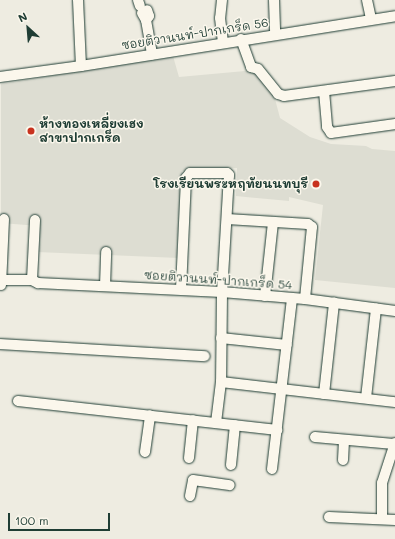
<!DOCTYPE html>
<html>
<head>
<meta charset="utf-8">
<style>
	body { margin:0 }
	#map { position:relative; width:395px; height:539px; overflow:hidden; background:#eeece1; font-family:Mali,"Playpen Sans Thai",sans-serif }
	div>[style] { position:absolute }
	.built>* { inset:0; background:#ddddd2 }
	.roads { filter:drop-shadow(0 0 1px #1f3d34) drop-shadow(0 0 1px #1f3d34) }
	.minor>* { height:10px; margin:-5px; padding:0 5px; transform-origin:5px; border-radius:5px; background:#fbf7ec }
	.dots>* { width:11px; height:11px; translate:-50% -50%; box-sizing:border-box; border:2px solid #fbf7ec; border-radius:50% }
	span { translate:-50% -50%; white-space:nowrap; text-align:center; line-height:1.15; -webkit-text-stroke:3px #fbf7ec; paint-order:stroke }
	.street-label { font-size:12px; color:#1f3d34 }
	.poi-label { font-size:12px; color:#1f3d34; font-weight:700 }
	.left { translate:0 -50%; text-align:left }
	.right { translate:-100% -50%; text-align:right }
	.north { position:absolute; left:8px; top:8px; width:40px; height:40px; -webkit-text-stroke:3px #fbf7ec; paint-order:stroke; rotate:334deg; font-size:11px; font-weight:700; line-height:16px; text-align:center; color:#1f3d34 }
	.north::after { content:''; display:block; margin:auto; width:14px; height:18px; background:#1f3d34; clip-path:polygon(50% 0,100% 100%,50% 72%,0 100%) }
	.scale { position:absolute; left:8px; top:513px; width:102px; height:18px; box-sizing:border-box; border:2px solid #1f3d34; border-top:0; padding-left:5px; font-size:12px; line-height:14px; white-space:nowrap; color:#1f3d34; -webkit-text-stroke:3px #fbf7ec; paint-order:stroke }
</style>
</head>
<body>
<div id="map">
	<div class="built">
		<i style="clip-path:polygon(173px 56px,179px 77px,256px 70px,275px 99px,280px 118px,310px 137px,331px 144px,366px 146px,372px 149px,395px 151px,395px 288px,315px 280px,323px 205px,289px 197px,289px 201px,236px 196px,237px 168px,182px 171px,179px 258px,37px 252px,39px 226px,1px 223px,1px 84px)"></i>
	</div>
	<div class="roads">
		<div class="minor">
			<i style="left:78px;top:0;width:66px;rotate:87.4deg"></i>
			<i style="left:138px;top:0;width:6px;rotate:72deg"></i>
			<i style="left:222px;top:0;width:18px;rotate:96deg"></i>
			<i style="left:220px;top:18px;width:24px;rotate:83deg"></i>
			<i style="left:274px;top:0;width:34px;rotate:88deg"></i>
			<i style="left:367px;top:0;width:19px;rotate:78deg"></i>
			<i style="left:142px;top:13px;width:8px;rotate:60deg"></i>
			<i style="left:146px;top:20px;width:5px;rotate:-53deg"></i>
			<i style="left:149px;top:16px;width:6px;rotate:-108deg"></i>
			<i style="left:146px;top:20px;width:35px;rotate:80deg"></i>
			<i style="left:241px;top:39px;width:30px;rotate:70deg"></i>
			<i style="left:251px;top:67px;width:7px;rotate:16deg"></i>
			<i style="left:258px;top:69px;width:32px;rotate:51deg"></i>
			<i style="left:278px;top:94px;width:6px;rotate:18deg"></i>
			<i style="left:284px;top:96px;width:112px;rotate:-7.7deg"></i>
			<i style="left:0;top:77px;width:82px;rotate:-7.7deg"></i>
			<i style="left:81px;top:66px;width:318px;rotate:-9deg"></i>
			<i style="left:324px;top:91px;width:36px;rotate:85deg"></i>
			<i style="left:327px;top:127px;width:7px;rotate:56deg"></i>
			<i style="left:331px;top:133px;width:65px;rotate:-8deg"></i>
			<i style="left:227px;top:219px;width:81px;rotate:3.5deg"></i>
			<i style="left:308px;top:224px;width:5px;rotate:37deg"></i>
			<i style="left:312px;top:227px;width:72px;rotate:95.6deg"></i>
			<i style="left:0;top:280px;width:32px"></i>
			<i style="left:32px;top:280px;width:7px;rotate:27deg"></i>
			<i style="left:38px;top:283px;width:184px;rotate:2.8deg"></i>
			<i style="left:222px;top:292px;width:83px;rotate:4.8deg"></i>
			<i style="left:305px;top:299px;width:91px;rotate:7.6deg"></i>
			<i style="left:32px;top:280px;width:60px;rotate:-87.1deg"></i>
			<i style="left:1px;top:285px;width:66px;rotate:-87.4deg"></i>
			<i style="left:105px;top:286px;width:34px;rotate:-88deg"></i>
			<i style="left:181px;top:289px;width:111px;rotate:-87.4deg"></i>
			<i style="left:186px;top:178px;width:6px;rotate:-51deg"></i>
			<i style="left:190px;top:173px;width:37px"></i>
			<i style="left:227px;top:173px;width:3px;rotate:45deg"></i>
			<i style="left:229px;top:175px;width:117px;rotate:93.4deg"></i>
			<i style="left:222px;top:292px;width:90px;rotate:90.6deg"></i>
			<i style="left:221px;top:382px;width:41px;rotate:97deg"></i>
			<i style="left:265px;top:296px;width:74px;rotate:-83.8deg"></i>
			<i style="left:221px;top:338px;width:66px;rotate:6.1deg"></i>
			<i style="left:0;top:344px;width:205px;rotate:3.4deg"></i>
			<i style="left:221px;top:382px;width:175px;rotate:6.6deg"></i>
			<i style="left:324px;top:394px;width:92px;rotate:-83.7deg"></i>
			<i style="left:366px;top:398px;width:90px;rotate:-83.6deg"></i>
			<i style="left:18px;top:401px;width:261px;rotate:6.4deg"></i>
			<i style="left:315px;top:437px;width:79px;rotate:5.1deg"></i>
			<i style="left:145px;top:452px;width:37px;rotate:-82deg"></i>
			<i style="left:189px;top:458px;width:38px;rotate:-84deg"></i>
			<i style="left:343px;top:460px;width:20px;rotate:-87deg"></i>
			<i style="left:231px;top:465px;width:40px;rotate:-84.3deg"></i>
			<i style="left:272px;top:469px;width:171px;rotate:-83.3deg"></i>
			<i style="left:190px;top:496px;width:16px;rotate:-79deg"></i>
			<i style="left:193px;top:480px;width:37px;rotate:8deg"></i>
			<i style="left:329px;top:517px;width:66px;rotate:2.6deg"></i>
			<i style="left:382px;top:519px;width:36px;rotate:-90deg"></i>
			<i style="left:382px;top:483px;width:42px;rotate:-72deg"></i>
		</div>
	</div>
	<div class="dots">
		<i style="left:31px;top:131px;background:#c8321e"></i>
		<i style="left:316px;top:184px;background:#c8321e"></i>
	</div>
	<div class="street-label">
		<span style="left:195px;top:34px;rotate:-9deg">ซอยติวานนท์-ปากเกร็ด 56</span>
		<span style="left:218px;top:280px;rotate:4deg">ซอยติวานนท์-ปากเกร็ด 54</span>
	</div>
	<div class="poi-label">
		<span class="left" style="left:39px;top:131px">ห้างทองเหลี่ยงเฮง<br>สาขาปากเกร็ด</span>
		<span class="right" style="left:308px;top:184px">โรงเรียนพระหฤทัยนนทบุรี</span>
	</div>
	<div class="north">N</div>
	<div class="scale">100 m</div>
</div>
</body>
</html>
